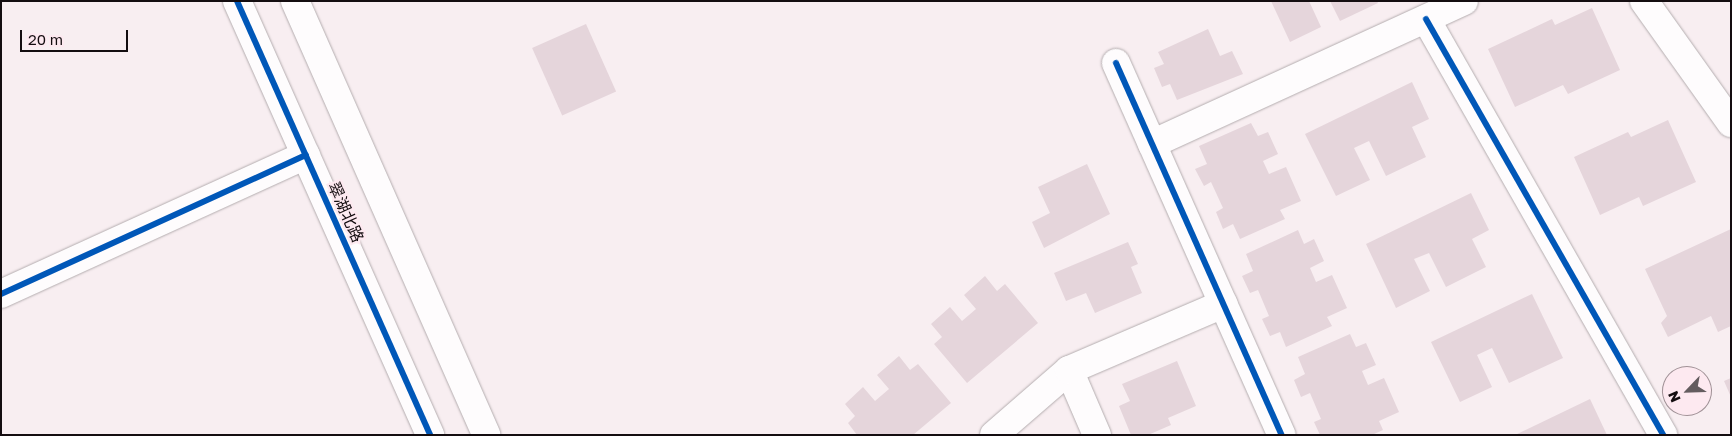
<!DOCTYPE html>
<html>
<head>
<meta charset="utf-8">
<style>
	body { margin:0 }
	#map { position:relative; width:1732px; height:436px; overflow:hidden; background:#f8eef1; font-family:"Golos Text","Noto Sans SC",sans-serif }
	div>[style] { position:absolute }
	.building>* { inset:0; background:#e5d5db; transform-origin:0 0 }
	.roads { filter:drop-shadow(0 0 1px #b4adaf) drop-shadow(0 0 1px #b4adaf) }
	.street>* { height:28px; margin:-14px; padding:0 14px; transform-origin:14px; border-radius:14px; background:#fefcfd }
	.secondary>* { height:28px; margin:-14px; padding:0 14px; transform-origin:14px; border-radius:14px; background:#fefcfd }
	.cycleway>* { height:6px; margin:-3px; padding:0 3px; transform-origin:3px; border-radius:3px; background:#0057b8 }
	span { translate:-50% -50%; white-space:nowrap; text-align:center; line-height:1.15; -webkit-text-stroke:4.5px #fde9f0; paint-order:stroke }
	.street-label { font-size:16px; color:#140d10 }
	.frame { position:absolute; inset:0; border:2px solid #140d10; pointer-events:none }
	.north { position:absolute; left:1662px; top:366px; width:50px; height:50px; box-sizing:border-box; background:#fde9f0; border:1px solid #a09196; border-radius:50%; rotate:246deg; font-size:14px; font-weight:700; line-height:20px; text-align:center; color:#140d10 }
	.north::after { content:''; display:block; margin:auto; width:18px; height:22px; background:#645c5f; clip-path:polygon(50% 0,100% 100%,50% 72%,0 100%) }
	.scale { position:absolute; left:20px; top:30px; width:108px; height:22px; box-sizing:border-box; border:2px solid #140d10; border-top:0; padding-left:6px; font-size:15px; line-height:18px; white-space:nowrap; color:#140d10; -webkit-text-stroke:4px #fde9f0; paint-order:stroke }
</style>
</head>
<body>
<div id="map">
	<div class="building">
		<i style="clip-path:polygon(1271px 1px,1309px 1px,1321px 27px,1290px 42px)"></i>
		<i style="clip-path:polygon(1330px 1px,1377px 1px,1378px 3px,1340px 21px)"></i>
		<i style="clip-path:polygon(1592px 8px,1620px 70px,1568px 94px,1563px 85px,1515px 107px,1488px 49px,1552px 19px,1555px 25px)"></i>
		<i style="left:586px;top:24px;width:74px;height:59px;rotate:66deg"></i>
		<i style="clip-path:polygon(1208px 29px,1220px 56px,1232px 51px,1243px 74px,1177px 100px,1170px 84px,1162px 87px,1154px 68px,1164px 64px,1158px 52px)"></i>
		<i style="clip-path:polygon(1412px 82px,1429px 119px,1412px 127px,1426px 157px,1386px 176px,1369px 141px,1354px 148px,1370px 180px,1336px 196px,1305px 134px)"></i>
		<i style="clip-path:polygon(1668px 120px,1696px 182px,1643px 206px,1639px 197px,1600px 215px,1574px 157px,1628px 132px,1631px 137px)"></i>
		<i style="clip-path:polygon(1251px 123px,1258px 136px,1268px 132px,1278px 154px,1263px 161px,1269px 174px,1286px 167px,1301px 201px,1280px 210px,1285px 219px,1240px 239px,1233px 224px,1223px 229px,1216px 212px,1223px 208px,1211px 182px,1204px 186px,1195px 169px,1207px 164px,1199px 146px)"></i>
		<i style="clip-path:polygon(1087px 164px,1110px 214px,1044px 248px,1032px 222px,1050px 213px,1038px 187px)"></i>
		<i style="clip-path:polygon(1471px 193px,1489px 230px,1472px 239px,1486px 267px,1446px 287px,1429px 253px,1414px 259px,1430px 291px,1396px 308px,1366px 244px)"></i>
		<i style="clip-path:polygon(1731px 229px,1731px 326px,1718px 332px,1711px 316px,1668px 337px,1661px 323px,1667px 316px,1645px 269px)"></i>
		<i style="clip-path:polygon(1298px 230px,1304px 244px,1314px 239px,1324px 261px,1310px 268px,1316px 282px,1332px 275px,1347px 308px,1327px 317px,1332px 326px,1286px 347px,1280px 332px,1270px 336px,1262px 319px,1269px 316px,1258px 290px,1250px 293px,1242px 276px,1253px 271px,1246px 254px)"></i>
		<i style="clip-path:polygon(1128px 242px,1138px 264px,1131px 267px,1142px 293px,1095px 313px,1086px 293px,1066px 301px,1054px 273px)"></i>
		<i style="clip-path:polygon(985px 276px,997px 291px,1005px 284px,1038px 323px,967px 383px,934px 344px,942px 337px,931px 324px,950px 307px,962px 321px,976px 309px,964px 295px)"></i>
		<i style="clip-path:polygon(1532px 294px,1563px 358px,1509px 383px,1492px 348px,1477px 355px,1492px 387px,1460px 402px,1431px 342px)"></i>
		<i style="clip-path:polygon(1350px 334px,1356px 347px,1366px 343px,1376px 365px,1362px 371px,1368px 385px,1384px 378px,1399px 412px,1379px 421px,1383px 430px,1372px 435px,1320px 435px,1314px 422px,1321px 419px,1310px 393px,1301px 397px,1294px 380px,1305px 374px,1298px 357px)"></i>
		<i style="clip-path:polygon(899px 356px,910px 370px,918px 364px,951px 403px,913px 435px,857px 435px,848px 423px,855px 416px,845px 404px,863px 387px,875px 401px,889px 389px,877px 375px)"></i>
		<i style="clip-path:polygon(1177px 361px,1196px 406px,1168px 418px,1171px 425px,1148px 435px,1131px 435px,1119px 406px,1130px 401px,1122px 384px)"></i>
		<i style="clip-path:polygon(1731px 378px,1731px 397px,1724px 381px)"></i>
		<i style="clip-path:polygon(1590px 399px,1607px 435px,1515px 435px)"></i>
	</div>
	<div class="roads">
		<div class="street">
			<i style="left:1644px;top:1px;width:150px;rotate:54.5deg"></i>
			<i style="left:1426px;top:19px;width:479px;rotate:60.3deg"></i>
			<i style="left:1116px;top:63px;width:407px;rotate:66deg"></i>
			<i style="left:1152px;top:144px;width:343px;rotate:-24.6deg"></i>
			<i style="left:1px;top:294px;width:335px;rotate:-24.5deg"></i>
			<i style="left:1069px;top:370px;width:71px;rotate:66.7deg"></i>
			<i style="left:994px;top:435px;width:99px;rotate:-40.9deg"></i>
			<i style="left:1069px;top:370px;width:168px;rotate:-23.2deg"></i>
		</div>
		<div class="secondary">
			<i style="left:237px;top:1px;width:475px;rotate:66deg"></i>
			<i style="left:295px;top:1px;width:474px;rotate:66.2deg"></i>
		</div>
	</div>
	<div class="cycleway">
		<i style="left:237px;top:1px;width:475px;rotate:66deg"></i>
		<i style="left:1426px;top:19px;width:479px;rotate:60.3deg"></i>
		<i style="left:1116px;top:63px;width:407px;rotate:66deg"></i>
		<i style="left:1px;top:294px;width:335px;rotate:-24.5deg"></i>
	</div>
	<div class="street-label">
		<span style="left:346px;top:212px;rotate:66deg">翠湖北路</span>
	</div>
	<div class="frame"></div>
	<div class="north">N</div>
	<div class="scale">20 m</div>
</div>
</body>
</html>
